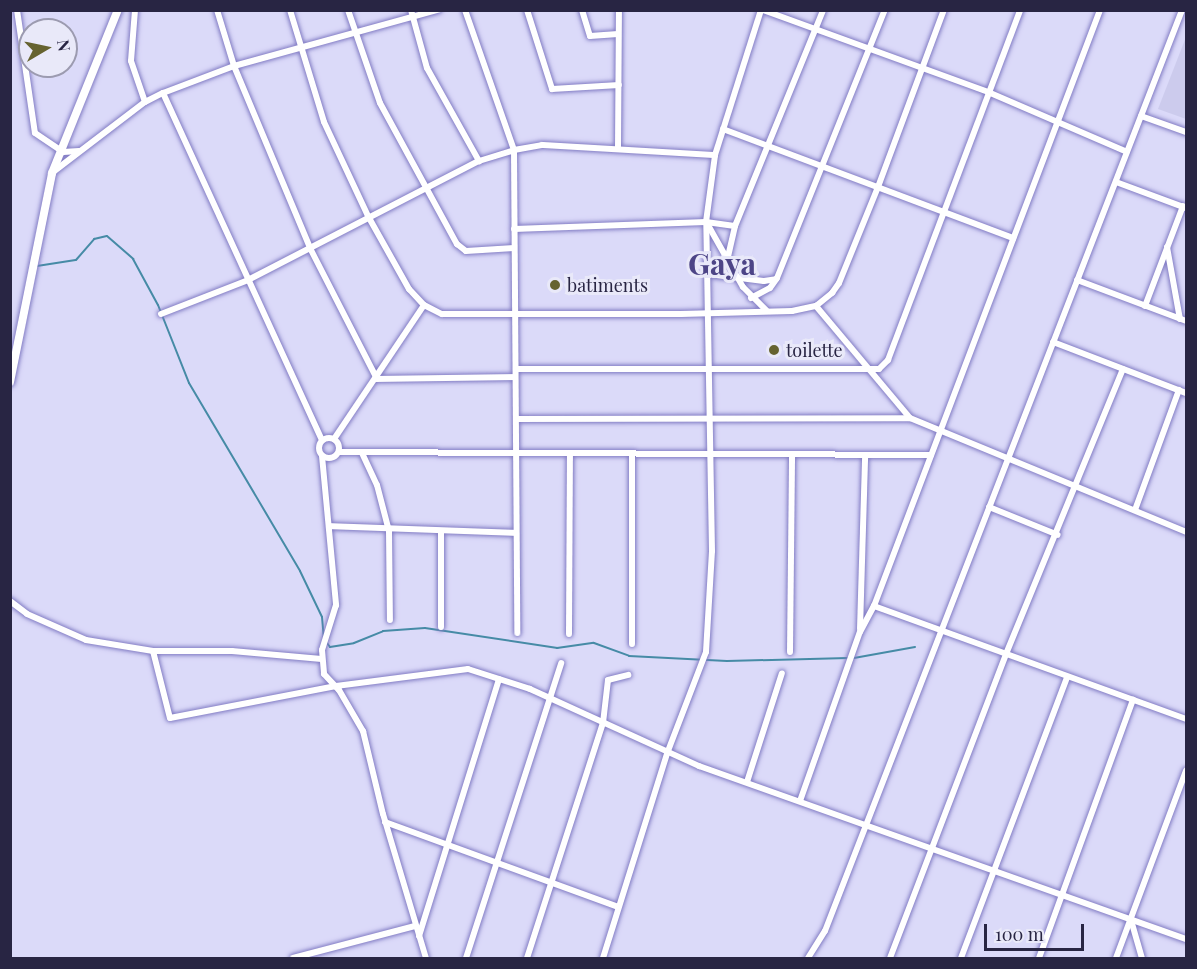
<!DOCTYPE html>
<html>
<head>
<meta charset="utf-8">
<style>
	body { margin:0 }
	#map { position:relative; width:1197px; height:969px; overflow:hidden; background:#dbdaf9; font-family:"Playfair Display",serif }
	div>[style] { position:absolute }
	.built>* { inset:0; background:#cccbed }
	.stream>* { height:2px; margin:-1px; padding:0 1px; transform-origin:1px; border-radius:1px; background:#468ba6 }
	.roads { filter:drop-shadow(0 0 2px #827cc4) drop-shadow(0 0 2px #827cc4) }
	.minor>* { height:6px; margin:-3px; padding:0 3px; transform-origin:3px; border-radius:3px; background:#fff }
	.minor>.ring { margin:-3px; padding:0; box-sizing:content-box; background:none; border:6px solid #fff; border-radius:50% }
	.tertiary>* { height:8px; margin:-4px; padding:0 4px; transform-origin:4px; border-radius:4px; background:#fff }
	.dots>* { width:16px; height:16px; translate:-50% -50%; box-sizing:border-box; border:3px solid #e9e9f9; border-radius:50% }
	span { translate:-50% -50%; white-space:nowrap; text-align:center; line-height:1.15; -webkit-text-stroke:6px #e9e9f9; paint-order:stroke }
	.poi-label { font-size:18px; color:#282543 }
	.left { translate:0 -50%; text-align:left }
	.town-label { font-size:30px; color:#4d4587; font-weight:700 }
	.frame { position:absolute; inset:0; border:12px solid #282543; pointer-events:none }
	.north { position:absolute; left:18px; top:18px; width:60px; height:60px; box-sizing:border-box; background:#e9e9f9; border:2px solid #9c9bb0; border-radius:50%; rotate:81deg; font-size:16px; font-weight:700; line-height:24px; text-align:center; color:#282543 }
	.north::after { content:''; display:block; margin:auto; width:21px; height:27px; background:#666330; clip-path:polygon(50% 0,100% 100%,50% 72%,0 100%) }
	.scale { position:absolute; left:984px; top:924px; width:100px; height:27px; box-sizing:border-box; border:3px solid #282543; border-top:0; padding-left:8px; font-size:18px; line-height:21px; white-space:nowrap; color:#282543; -webkit-text-stroke:4px #e9e9f9; paint-order:stroke }
</style>
</head>
<body>
<div id="map">
	<div class="built">
		<i style="clip-path:polygon(1186px 37px,1186px 119px,1158px 109px)"></i>
	</div>
	<div class="stream">
		<i style="left:37px;top:266px;width:39px;rotate:-9deg"></i>
		<i style="left:76px;top:260px;width:28px;rotate:-49deg"></i>
		<i style="left:94px;top:239px;width:13px;rotate:-13deg"></i>
		<i style="left:107px;top:236px;width:35px;rotate:41deg"></i>
		<i style="left:133px;top:259px;width:52px;rotate:61.5deg"></i>
		<i style="left:158px;top:305px;width:84px;rotate:68.3deg"></i>
		<i style="left:189px;top:383px;width:218px;rotate:59.4deg"></i>
		<i style="left:300px;top:571px;width:51px;rotate:64.4deg"></i>
		<i style="left:322px;top:617px;width:21px;rotate:85deg"></i>
		<i style="left:327px;top:643px;width:5px;rotate:53deg"></i>
		<i style="left:330px;top:647px;width:24px;rotate:-9deg"></i>
		<i style="left:354px;top:643px;width:31px;rotate:-22deg"></i>
		<i style="left:383px;top:631px;width:42px;rotate:-4.1deg"></i>
		<i style="left:425px;top:628px;width:134px;rotate:8.6deg"></i>
		<i style="left:557px;top:648px;width:37px;rotate:-8deg"></i>
		<i style="left:594px;top:643px;width:37px;rotate:20deg"></i>
		<i style="left:629px;top:656px;width:98px;rotate:2.9deg"></i>
		<i style="left:727px;top:661px;width:121px;rotate:-1.4deg"></i>
		<i style="left:854px;top:658px;width:62px;rotate:-10.2deg"></i>
	</div>
	<div class="roads">
		<div class="minor">
			<i style="left:17px;top:10px;width:124px;rotate:81.7deg"></i>
			<i style="left:35px;top:133px;width:34px;rotate:34deg"></i>
			<i style="left:63px;top:152px;width:16px;rotate:-4deg"></i>
			<i style="left:135px;top:10px;width:51px;rotate:94.5deg"></i>
			<i style="left:131px;top:61px;width:43px;rotate:71.1deg"></i>
			<i style="left:217px;top:10px;width:59px;rotate:73.1deg"></i>
			<i style="left:234px;top:66px;width:197px;rotate:67.3deg"></i>
			<i style="left:310px;top:248px;width:147px;rotate:62.9deg"></i>
			<i style="left:377px;top:379px;width:138px;rotate:-0.8deg"></i>
			<i style="left:290px;top:10px;width:117px;rotate:73.1deg"></i>
			<i style="left:324px;top:122px;width:104px;rotate:64.9deg"></i>
			<i style="left:368px;top:216px;width:84px;rotate:60.7deg"></i>
			<i style="left:409px;top:289px;width:22px;rotate:47deg"></i>
			<i style="left:424px;top:305px;width:20px;rotate:27deg"></i>
			<i style="left:442px;top:314px;width:239px"></i>
			<i style="left:681px;top:314px;width:111px;rotate:-1.5deg"></i>
			<i style="left:792px;top:311px;width:25px;rotate:-12deg"></i>
			<i style="left:816px;top:306px;width:21px;rotate:-39deg"></i>
			<i style="left:832px;top:293px;width:12px;rotate:-55deg"></i>
			<i style="left:839px;top:283px;width:104px;rotate:-67.9deg"></i>
			<i style="left:878px;top:187px;width:189px;rotate:-69.6deg"></i>
			<i style="left:348px;top:10px;width:98px;rotate:71deg"></i>
			<i style="left:380px;top:103px;width:161px;rotate:61.4deg"></i>
			<i style="left:457px;top:244px;width:11px;rotate:38deg"></i>
			<i style="left:466px;top:251px;width:48px;rotate:-3.6deg"></i>
			<i style="left:411px;top:10px;width:60px;rotate:74.6deg"></i>
			<i style="left:427px;top:68px;width:107px;rotate:60.8deg"></i>
			<i style="left:465px;top:10px;width:148px;rotate:70.7deg"></i>
			<i style="left:514px;top:150px;width:483px;rotate:89.6deg"></i>
			<i style="left:527px;top:10px;width:83px;rotate:72.4deg"></i>
			<i style="left:552px;top:89px;width:67px;rotate:-3.4deg"></i>
			<i style="left:582px;top:10px;width:27px;rotate:73deg"></i>
			<i style="left:590px;top:36px;width:28px;rotate:-4deg"></i>
			<i style="left:763px;top:10px;width:239px;rotate:20deg"></i>
			<i style="left:988px;top:92px;width:151px;rotate:23.3deg"></i>
			<i style="left:163px;top:93px;width:382px;rotate:65.4deg"></i>
			<i style="left:1141px;top:116px;width:48px;rotate:19.6deg"></i>
			<i style="left:723px;top:129px;width:310px;rotate:20.6deg"></i>
			<i style="left:618px;top:147px;width:137px;rotate:-89.6deg"></i>
			<i style="left:53px;top:172px;width:116px;rotate:-37.3deg"></i>
			<i style="left:145px;top:102px;width:20px;rotate:-27deg"></i>
			<i style="left:163px;top:93px;width:76px;rotate:-20.8deg"></i>
			<i style="left:234px;top:66px;width:212px;rotate:-15.4deg"></i>
			<i style="left:1116px;top:182px;width:75px;rotate:20.4deg"></i>
			<i style="left:708px;top:225px;width:71px;rotate:60.6deg"></i>
			<i style="left:743px;top:287px;width:33px;rotate:45deg"></i>
			<i style="left:514px;top:229px;width:192px;rotate:-2.1deg"></i>
			<i style="left:706px;top:222px;width:29px;rotate:8deg"></i>
			<i style="left:1167px;top:247px;width:73px;rotate:79.8deg"></i>
			<i style="left:727px;top:261px;width:36px;rotate:-77deg"></i>
			<i style="left:735px;top:226px;width:233px;rotate:-67.8deg"></i>
			<i style="left:709px;top:274px;width:55px;rotate:7.3deg"></i>
			<i style="left:764px;top:281px;width:12px;rotate:-9deg"></i>
			<i style="left:1077px;top:280px;width:116px;rotate:20.6deg"></i>
			<i style="left:751px;top:298px;width:21px;rotate:-28deg"></i>
			<i style="left:770px;top:288px;width:12px;rotate:-55deg"></i>
			<i style="left:777px;top:278px;width:289px;rotate:-68.1deg"></i>
			<i style="left:816px;top:306px;width:146px;rotate:50deg"></i>
			<i style="left:910px;top:418px;width:299px;rotate:22.4deg"></i>
			<i style="left:1145px;top:306px;width:107px;rotate:-69.2deg"></i>
			<i style="left:161px;top:314px;width:93px;rotate:-21.3deg"></i>
			<i style="left:248px;top:280px;width:260px;rotate:-27.3deg"></i>
			<i style="left:479px;top:161px;width:37px;rotate:-17deg"></i>
			<i style="left:514px;top:150px;width:28px;rotate:-10deg"></i>
			<i style="left:542px;top:145px;width:173px;rotate:3.3deg"></i>
			<i style="left:1053px;top:342px;width:142px;rotate:21deg"></i>
			<i style="left:516px;top:369px;width:363px"></i>
			<i style="left:879px;top:369px;width:13px;rotate:-45deg"></i>
			<i style="left:888px;top:360px;width:374px;rotate:-69.3deg"></i>
			<i style="left:516px;top:419px;width:393px;rotate:-0.1deg"></i>
			<i class="ring" style="left:319px;top:438px;width:14px;height:14px"></i>
			<i style="left:334px;top:439px;width:161px;rotate:-56.1deg"></i>
			<i style="left:339px;top:452px;width:592px;rotate:0.29deg"></i>
			<i style="left:362px;top:453px;width:35px;rotate:65deg"></i>
			<i style="left:377px;top:485px;width:48px;rotate:75.4deg"></i>
			<i style="left:389px;top:531px;width:89px;rotate:89.4deg"></i>
			<i style="left:322px;top:456px;width:150px;rotate:84.6deg"></i>
			<i style="left:336px;top:605px;width:47px;rotate:107.3deg"></i>
			<i style="left:322px;top:650px;width:24px;rotate:85deg"></i>
			<i style="left:324px;top:674px;width:22px;rotate:47deg"></i>
			<i style="left:339px;top:690px;width:48px;rotate:59.7deg"></i>
			<i style="left:363px;top:731px;width:85px;rotate:76.5deg"></i>
			<i style="left:383px;top:814px;width:150px;rotate:73.4deg"></i>
			<i style="left:989px;top:507px;width:74px;rotate:22.1deg"></i>
			<i style="left:1135px;top:510px;width:128px;rotate:-69.9deg"></i>
			<i style="left:329px;top:526px;width:187px;rotate:2.1deg"></i>
			<i style="left:441px;top:532px;width:95px;rotate:90deg"></i>
			<i style="left:10px;top:601px;width:21px;rotate:37deg"></i>
			<i style="left:27px;top:614px;width:64px;rotate:23.8deg"></i>
			<i style="left:86px;top:640px;width:68px;rotate:9.3deg"></i>
			<i style="left:153px;top:651px;width:79px"></i>
			<i style="left:232px;top:651px;width:90px;rotate:5.1deg"></i>
			<i style="left:874px;top:606px;width:332px;rotate:19.9deg"></i>
			<i style="left:860px;top:629px;width:173px;rotate:-88.3deg"></i>
			<i style="left:569px;top:634px;width:178px;rotate:-89.7deg"></i>
			<i style="left:632px;top:644px;width:189px;rotate:-90deg"></i>
			<i style="left:153px;top:651px;width:69px;rotate:75.8deg"></i>
			<i style="left:170px;top:718px;width:169px;rotate:-10.9deg"></i>
			<i style="left:336px;top:686px;width:133px;rotate:-7.3deg"></i>
			<i style="left:468px;top:669px;width:65px;rotate:17.9deg"></i>
			<i style="left:530px;top:689px;width:186px;rotate:24.5deg"></i>
			<i style="left:699px;top:766px;width:517px;rotate:19.56deg"></i>
			<i style="left:790px;top:652px;width:196px;rotate:-89.4deg"></i>
			<i style="left:747px;top:782px;width:114px;rotate:-72.2deg"></i>
			<i style="left:800px;top:801px;width:179px;rotate:-70.5deg"></i>
			<i style="left:860px;top:632px;width:30px;rotate:-62deg"></i>
			<i style="left:874px;top:606px;width:637px;rotate:-69.23deg"></i>
			<i style="left:385px;top:822px;width:248px;rotate:20deg"></i>
			<i style="left:1131px;top:920px;width:40px;rotate:74deg"></i>
			<i style="left:419px;top:936px;width:269px;rotate:-72.7deg"></i>
			<i style="left:293px;top:958px;width:126px;rotate:-14.7deg"></i>
			<i style="left:466px;top:958px;width:310px;rotate:-72.1deg"></i>
			<i style="left:527px;top:958px;width:247px;rotate:-72.1deg"></i>
			<i style="left:603px;top:723px;width:43px;rotate:-83.4deg"></i>
			<i style="left:608px;top:680px;width:21px;rotate:-14deg"></i>
			<i style="left:603px;top:958px;width:217px;rotate:-72.6deg"></i>
			<i style="left:668px;top:751px;width:106px;rotate:-69deg"></i>
			<i style="left:706px;top:652px;width:101px;rotate:-86.6deg"></i>
			<i style="left:712px;top:551px;width:329px;rotate:-91deg"></i>
			<i style="left:706px;top:222px;width:68px;rotate:-82.3deg"></i>
			<i style="left:715px;top:155px;width:152px;rotate:-72.4deg"></i>
			<i style="left:808px;top:958px;width:32px;rotate:-58deg"></i>
			<i style="left:825px;top:931px;width:988px;rotate:-68.81deg"></i>
			<i style="left:890px;top:958px;width:325px;rotate:-69.1deg"></i>
			<i style="left:1006px;top:654px;width:308px;rotate:-67.7deg"></i>
			<i style="left:961px;top:958px;width:300px;rotate:-69.3deg"></i>
			<i style="left:1039px;top:958px;width:275px;rotate:-70deg"></i>
			<i style="left:1116px;top:958px;width:200px;rotate:-69.5deg"></i>
		</div>
		<div class="tertiary">
			<i style="left:10px;top:382px;width:213px;rotate:-78.6deg"></i>
			<i style="left:52px;top:173px;width:176px;rotate:-68deg"></i>
		</div>
	</div>
	<div class="dots">
		<i style="left:555px;top:285px;background:#666330"></i>
		<i style="left:774px;top:350px;background:#666330"></i>
	</div>
	<div class="poi-label">
		<span class="left" style="left:567px;top:285px">batiments</span>
		<span class="left" style="left:786px;top:350px">toilette</span>
	</div>
	<div class="town-label">
		<span style="left:722px;top:263px">Gaya</span>
	</div>
	<div class="frame"></div>
	<div class="north">N</div>
	<div class="scale">100 m</div>
</div>
</body>
</html>
